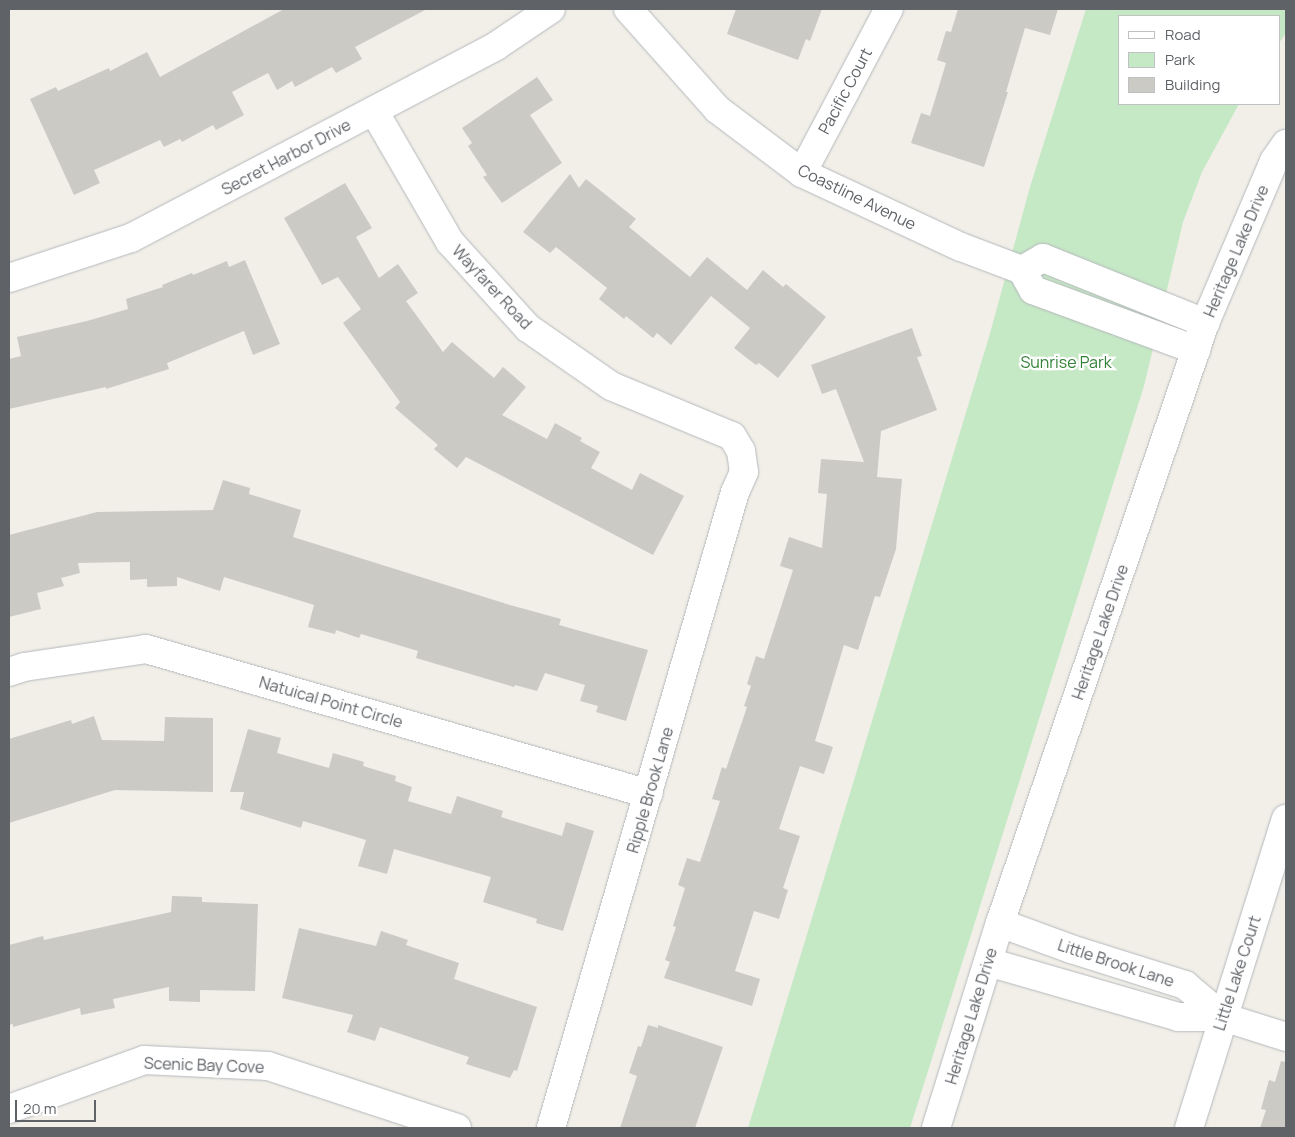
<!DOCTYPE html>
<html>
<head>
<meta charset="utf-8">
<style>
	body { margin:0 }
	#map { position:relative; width:1295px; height:1137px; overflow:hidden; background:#f1efe8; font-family:Manrope,sans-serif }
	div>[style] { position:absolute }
	.green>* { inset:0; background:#c5e8c5 }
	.building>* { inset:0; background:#cccac5 }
	.roads { filter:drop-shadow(0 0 1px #b5b8bc) drop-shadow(0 0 1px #b5b8bc) }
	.minor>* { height:28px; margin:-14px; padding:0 14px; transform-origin:14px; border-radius:14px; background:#fff }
	.tertiary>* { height:28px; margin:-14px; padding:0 14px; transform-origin:14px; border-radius:14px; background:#fff }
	span { translate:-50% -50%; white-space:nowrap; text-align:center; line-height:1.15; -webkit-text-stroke:4.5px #fff; paint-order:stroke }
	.street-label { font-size:16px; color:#5f6368 }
	.park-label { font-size:16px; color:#348238 }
	.frame { position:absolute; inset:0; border:10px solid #5f6368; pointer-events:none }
	.legend { position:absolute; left:1118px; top:15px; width:162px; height:90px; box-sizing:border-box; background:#fff; border:1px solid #bfc1c3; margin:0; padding:6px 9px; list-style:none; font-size:15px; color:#5f6368 }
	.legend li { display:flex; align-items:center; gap:10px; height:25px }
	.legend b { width:25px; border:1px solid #bfc1c3 }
	.scale { position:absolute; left:15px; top:1100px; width:81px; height:22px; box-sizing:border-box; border:2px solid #5f6368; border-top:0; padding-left:6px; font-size:15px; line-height:18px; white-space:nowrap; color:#5f6368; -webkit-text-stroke:4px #fff; paint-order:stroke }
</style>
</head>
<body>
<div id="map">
	<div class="green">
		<i style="clip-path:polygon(1086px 9px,1286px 9px,1286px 33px,1279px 43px,1279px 16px,1119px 16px,1119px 104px,1239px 104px,1202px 172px,1183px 222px,1144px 386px,910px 1128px,748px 1128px,989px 337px,1030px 187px)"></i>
	</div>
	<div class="building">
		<i style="clip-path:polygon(284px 9px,427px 9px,355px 47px,362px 59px,336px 73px,332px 67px,295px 87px,292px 81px,277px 90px,268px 73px,232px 92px,244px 115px,216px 130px,213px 125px,182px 142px,180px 139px,164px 147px,160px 140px,110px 163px,94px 170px,100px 183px,74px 195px,30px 99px,56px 87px,58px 91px,109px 68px,110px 71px,147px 52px,160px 77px)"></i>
		<i style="clip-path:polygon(736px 9px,822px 9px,810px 41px,806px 39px,798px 60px,727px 34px)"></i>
		<i style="clip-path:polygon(958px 9px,1058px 9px,1050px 35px,1025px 28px,1006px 92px,1008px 92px,984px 167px,911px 143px,921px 113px,930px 116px,946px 63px,937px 60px,946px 31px,951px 32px)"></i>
		<i style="clip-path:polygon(537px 77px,553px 100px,530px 115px,562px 163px,502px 203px,483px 177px,487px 175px,468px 146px,472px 143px,462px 128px)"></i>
		<i style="clip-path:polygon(570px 174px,579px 188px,586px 179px,636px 219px,629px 227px,690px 277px,707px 257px,747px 290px,763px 270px,783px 287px,786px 284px,826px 317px,778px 378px,759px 363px,756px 365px,734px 348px,750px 328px,711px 296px,671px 345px,657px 333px,653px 338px,626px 316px,624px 319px,599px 299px,607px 288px,556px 247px,550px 253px,523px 232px)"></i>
		<i style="clip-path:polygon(345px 183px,372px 228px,356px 237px,379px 278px,398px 264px,418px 293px,406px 301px,443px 352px,452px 342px,494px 378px,503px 367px,526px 387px,502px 415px,547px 439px,555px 423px,582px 438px,580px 441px,600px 452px,591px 468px,632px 490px,640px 473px,684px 496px,653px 555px,466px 457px,457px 468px,434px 449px,438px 445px,395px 408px,400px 402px,343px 323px,361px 309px,338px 277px,322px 285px,284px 218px)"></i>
		<i style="clip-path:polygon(245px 260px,280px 344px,253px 355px,244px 331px,167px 363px,169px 369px,106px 389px,106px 387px,9px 409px,9px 359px,21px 356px,17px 337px,87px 321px,128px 309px,126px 299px,163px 287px,162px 285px,192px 273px,193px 275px,227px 261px,229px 267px)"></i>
		<i style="clip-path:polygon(912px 328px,922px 356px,917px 357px,937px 410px,881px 431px,877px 477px,902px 479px,896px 549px,880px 597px,875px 596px,858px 650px,844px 645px,815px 741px,833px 747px,824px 774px,800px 766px,779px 829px,800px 836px,783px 888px,788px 890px,779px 919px,754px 911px,735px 971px,760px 979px,752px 1006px,664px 978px,670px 962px,665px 960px,676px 927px,673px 926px,685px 888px,678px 885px,687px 858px,700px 862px,720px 801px,712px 799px,722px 767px,726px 769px,747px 707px,744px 706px,751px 686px,747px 684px,756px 656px,764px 659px,793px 570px,780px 566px,789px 537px,822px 548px,827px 494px,818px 493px,821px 459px,864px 462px,836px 389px,822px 394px,811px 365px)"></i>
		<i style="clip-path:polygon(223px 480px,250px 488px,249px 494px,301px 510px,293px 537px,510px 605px,561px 619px,559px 625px,648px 650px,626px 721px,596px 712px,598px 706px,580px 701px,585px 685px,545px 673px,537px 691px,515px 685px,514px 687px,416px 658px,418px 651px,361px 634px,359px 638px,336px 630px,335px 634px,308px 627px,314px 605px,224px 577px,220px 591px,177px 577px,177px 586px,147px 587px,147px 579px,130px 580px,130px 562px,78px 563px,80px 573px,61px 578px,64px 586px,37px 593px,41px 609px,9px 617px,9px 535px,97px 512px,213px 510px)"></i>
		<i style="clip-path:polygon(94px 716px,102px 740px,164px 741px,165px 717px,213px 718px,213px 792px,115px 790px,9px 823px,9px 739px,71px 720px,72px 724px)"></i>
		<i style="clip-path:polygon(248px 729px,281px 738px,277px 753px,329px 768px,333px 753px,364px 762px,363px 766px,396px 776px,395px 781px,412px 787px,408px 801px,451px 814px,457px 796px,503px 811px,501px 817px,562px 836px,566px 822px,594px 831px,563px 931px,536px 923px,537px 919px,483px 902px,491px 877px,394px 849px,387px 874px,358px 866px,366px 840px,303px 821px,301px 828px,240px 809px,244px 792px,230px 792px)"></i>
		<i style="clip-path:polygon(172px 896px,202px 897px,202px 902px,258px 904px,255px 991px,200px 990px,200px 1002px,169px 1001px,169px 987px,113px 999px,115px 1008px,81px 1015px,80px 1008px,13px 1027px,13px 1024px,9px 1025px,9px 945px,43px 936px,44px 940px,171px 912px)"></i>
		<i style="clip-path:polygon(299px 928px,376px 946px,381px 931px,408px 940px,406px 945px,459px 963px,454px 979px,537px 1007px,517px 1071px,514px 1070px,510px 1078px,466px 1064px,469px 1057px,380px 1027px,375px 1041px,347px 1032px,353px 1015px,282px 998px)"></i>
		<i style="clip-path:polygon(648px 1025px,658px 1028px,658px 1025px,723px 1047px,695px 1128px,620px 1128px,637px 1076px,629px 1073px,638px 1046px,641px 1047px)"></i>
		<i style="clip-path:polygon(1281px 1061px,1286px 1062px,1286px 1128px,1260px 1128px,1266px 1110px,1261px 1109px,1269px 1080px,1275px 1082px)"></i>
	</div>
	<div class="roads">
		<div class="minor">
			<i style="left:374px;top:111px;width:151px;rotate:59.9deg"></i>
			<i style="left:450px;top:242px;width:116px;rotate:47.8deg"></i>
			<i style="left:528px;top:328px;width:101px;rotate:34.9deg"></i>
			<i style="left:611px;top:386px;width:131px;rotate:22.5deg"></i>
			<i style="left:732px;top:436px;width:17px;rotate:59deg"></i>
			<i style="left:741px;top:451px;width:21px;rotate:82deg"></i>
			<i style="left:744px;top:472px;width:22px;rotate:114deg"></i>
			<i style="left:735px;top:492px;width:662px;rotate:106.14deg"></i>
			<i style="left:802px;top:173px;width:186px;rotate:-62.1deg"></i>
			<i style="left:9px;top:278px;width:128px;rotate:-18.2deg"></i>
			<i style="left:131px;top:238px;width:412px;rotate:-27.7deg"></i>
			<i style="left:496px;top:46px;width:66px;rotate:-33.9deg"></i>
			<i style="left:9px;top:672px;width:16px;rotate:-18deg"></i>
			<i style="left:24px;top:667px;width:123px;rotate:-8.4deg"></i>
			<i style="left:146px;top:649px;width:523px;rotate:16.08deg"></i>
			<i style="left:1000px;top:923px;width:76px;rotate:20.1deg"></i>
			<i style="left:1071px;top:949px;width:120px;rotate:17.5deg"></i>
			<i style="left:1185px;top:985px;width:50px;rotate:40.1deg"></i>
			<i style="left:988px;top:962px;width:198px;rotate:16.1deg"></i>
			<i style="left:1178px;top:1017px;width:45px"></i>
			<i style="left:1223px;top:1017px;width:66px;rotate:17.6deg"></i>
			<i style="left:9px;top:1109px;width:144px;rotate:-19.9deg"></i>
			<i style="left:144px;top:1060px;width:124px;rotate:2.8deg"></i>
			<i style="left:268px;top:1066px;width:199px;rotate:18.2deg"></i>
			<i style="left:1189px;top:1128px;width:324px;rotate:-72.6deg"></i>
		</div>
		<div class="tertiary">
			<i style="left:628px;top:9px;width:134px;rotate:48.3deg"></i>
			<i style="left:717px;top:109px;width:106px;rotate:37deg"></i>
			<i style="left:802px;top:173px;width:175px;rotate:25deg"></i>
			<i style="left:961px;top:247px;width:65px;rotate:20.7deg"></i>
			<i style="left:1022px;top:270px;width:23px;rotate:61deg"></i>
			<i style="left:1033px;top:290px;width:174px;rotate:20.2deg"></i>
			<i style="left:1022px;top:270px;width:24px;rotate:-30deg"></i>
			<i style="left:1043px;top:258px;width:175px;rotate:21.9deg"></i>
			<i style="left:936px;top:1128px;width:215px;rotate:-72.7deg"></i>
			<i style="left:1000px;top:923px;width:634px;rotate:-71.14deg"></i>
			<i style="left:1205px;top:323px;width:176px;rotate:-66.9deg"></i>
			<i style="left:1274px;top:161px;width:21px;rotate:-55deg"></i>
		</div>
	</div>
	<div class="street-label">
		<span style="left:845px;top:91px;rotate:-62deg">Pacific Court</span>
		<span style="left:286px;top:157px;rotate:-28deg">Secret Harbor Drive</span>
		<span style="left:857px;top:197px;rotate:26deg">Coastline Avenue</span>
		<span style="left:1236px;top:251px;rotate:-67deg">Heritage Lake Drive</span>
		<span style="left:492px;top:287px;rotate:47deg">Wayfarer Road</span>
		<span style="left:1100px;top:632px;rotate:-71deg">Heritage Lake Drive</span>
		<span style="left:331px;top:702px;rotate:16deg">Natuical Point Circle</span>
		<span style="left:650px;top:790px;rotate:-74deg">Ripple Brook Lane</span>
		<span style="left:1116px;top:963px;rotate:18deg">Little Brook Lane</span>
		<span style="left:1237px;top:973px;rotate:-72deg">Little Lake Court</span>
		<span style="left:971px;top:1016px;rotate:-73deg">Heritage Lake Drive</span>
		<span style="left:204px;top:1065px;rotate:2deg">Scenic Bay Cove</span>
	</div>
	<div class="park-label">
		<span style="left:1066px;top:362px">Sunrise Park</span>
	</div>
	<div class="frame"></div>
	<ul class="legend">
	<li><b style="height:6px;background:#fff"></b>Road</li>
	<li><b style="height:14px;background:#c5e8c5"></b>Park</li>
	<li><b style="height:14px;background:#cccac5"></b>Building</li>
	</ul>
	<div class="scale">20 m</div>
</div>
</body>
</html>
